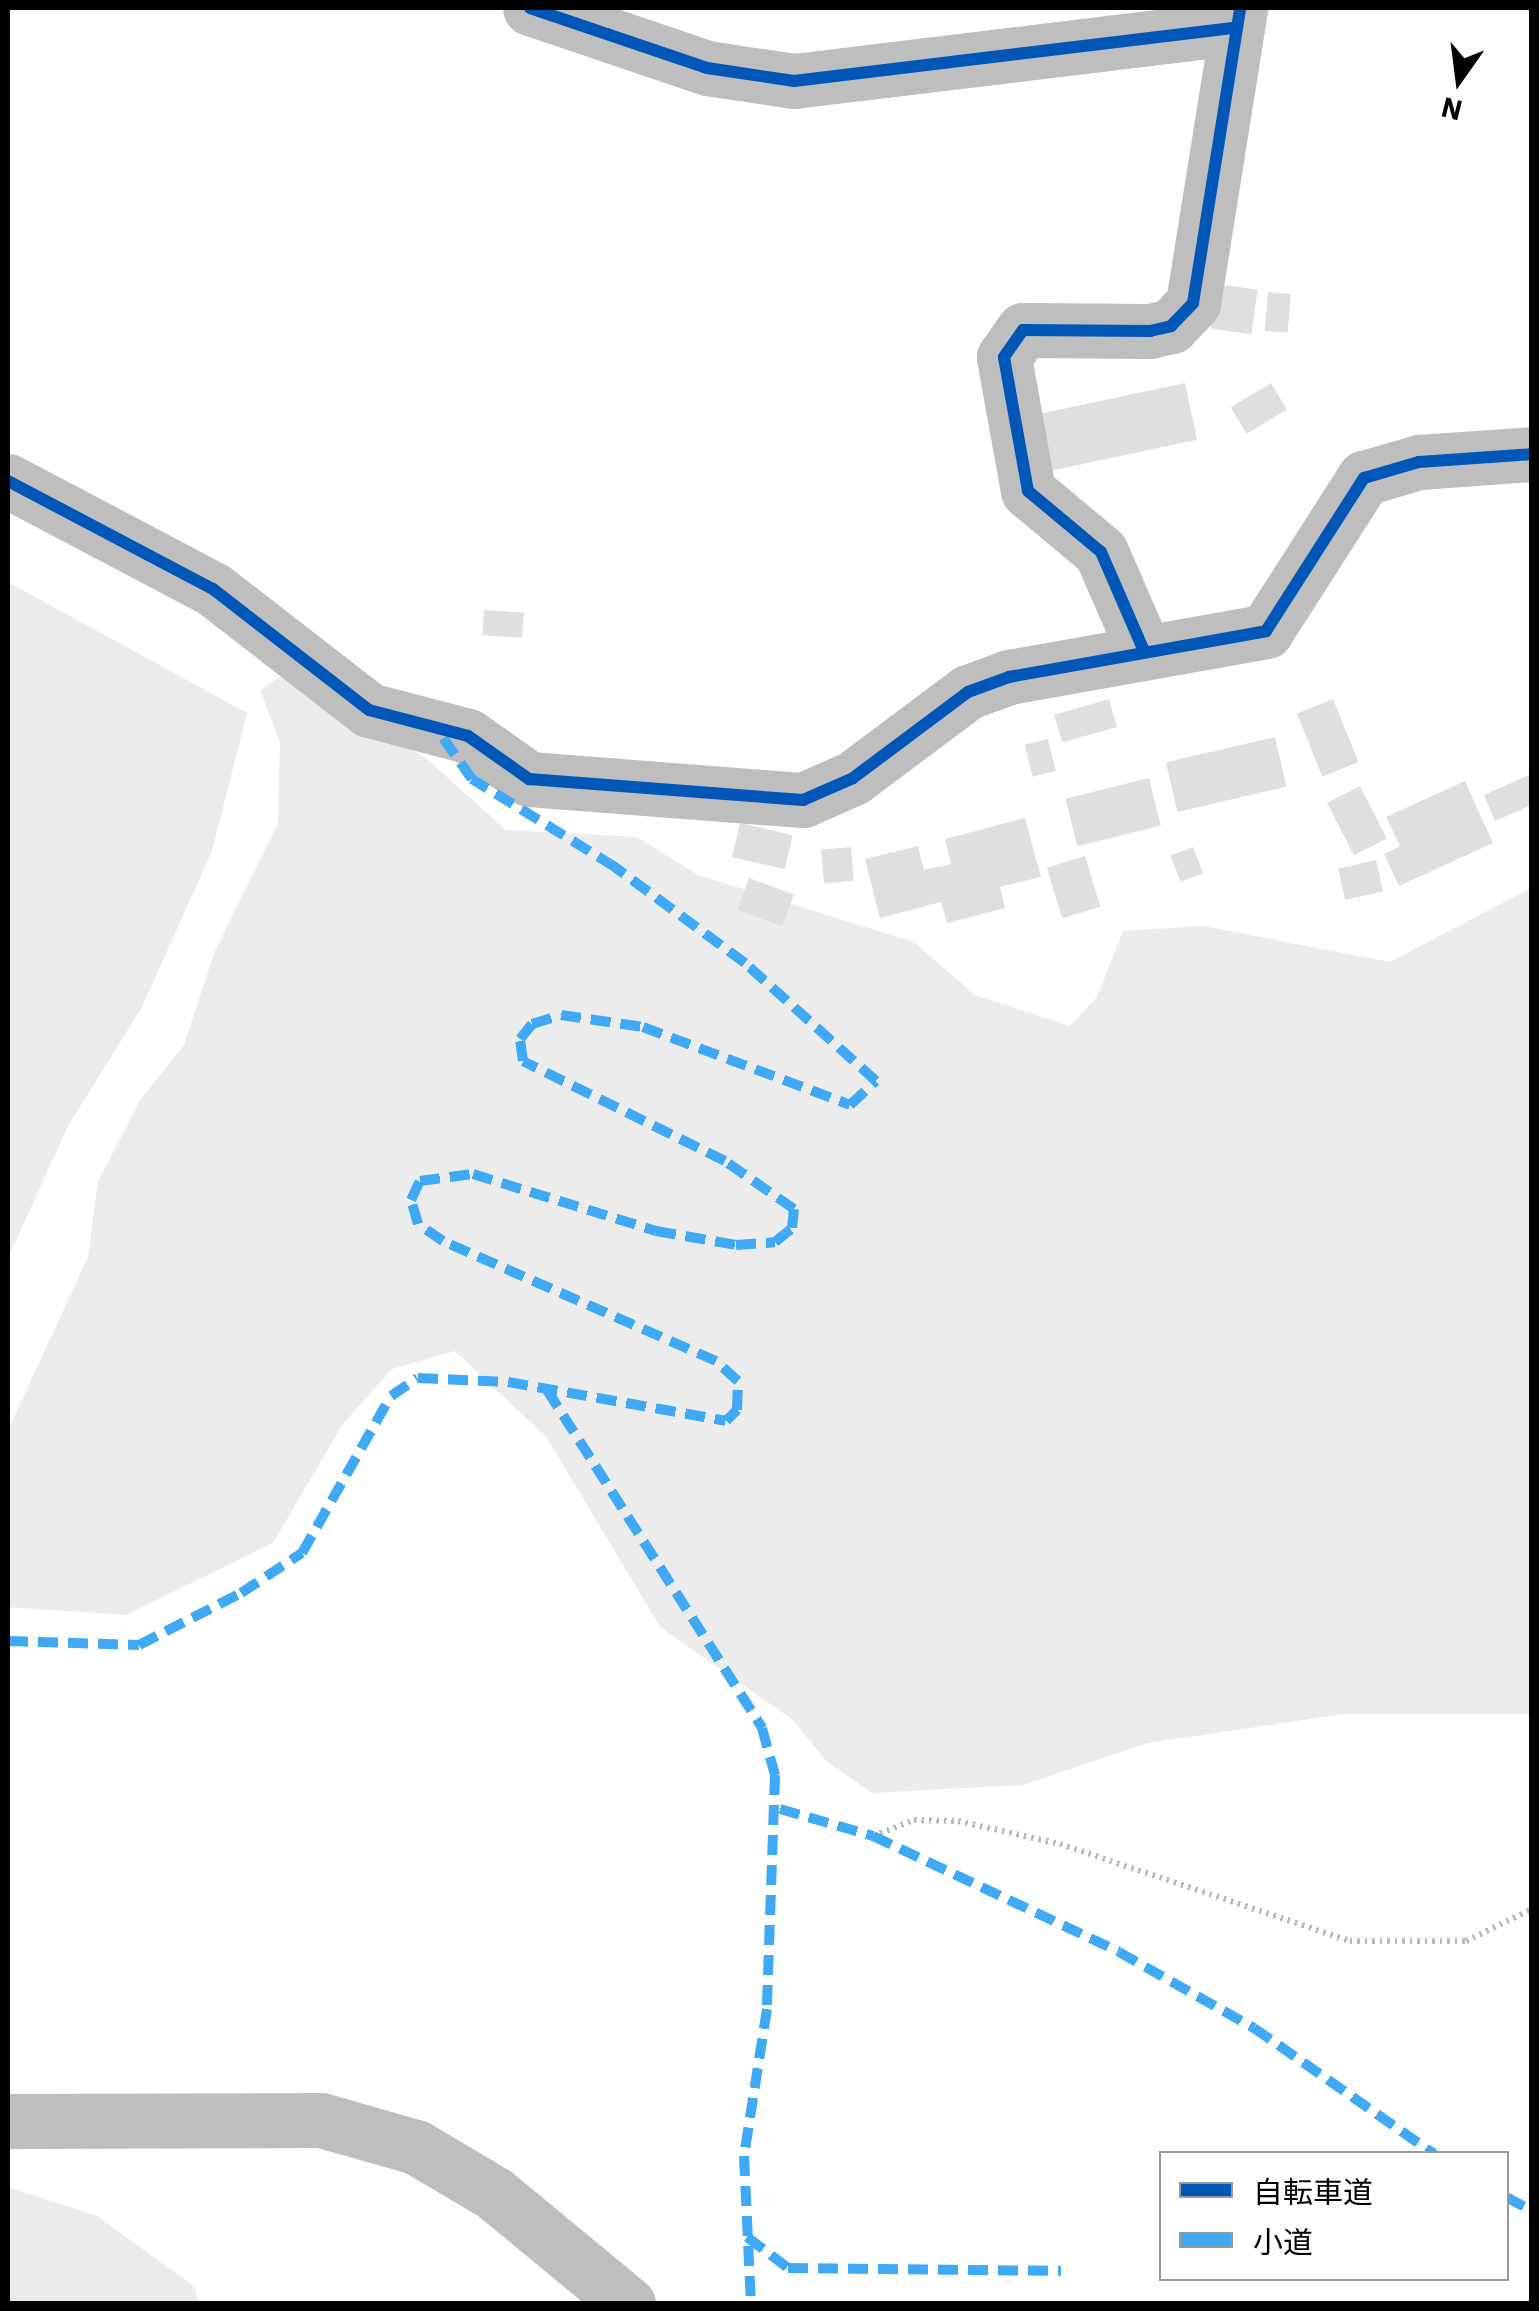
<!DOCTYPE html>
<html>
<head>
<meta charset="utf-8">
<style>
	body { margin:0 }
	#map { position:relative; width:1539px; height:2311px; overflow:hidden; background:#fff; font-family:"IBM Plex Sans","Noto Sans JP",sans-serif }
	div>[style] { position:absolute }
	.green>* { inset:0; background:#ececec }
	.building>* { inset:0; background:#dfdfdf; transform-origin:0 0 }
	.path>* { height:6px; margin-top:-3px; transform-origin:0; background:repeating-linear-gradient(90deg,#b9b9b9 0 2.5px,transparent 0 7.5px) }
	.minor>* { height:55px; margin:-27.5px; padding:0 27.5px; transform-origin:27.5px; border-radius:27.5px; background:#bebebe }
	.quiet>* { height:10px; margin-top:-5px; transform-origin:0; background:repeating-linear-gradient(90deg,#3fa9f5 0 20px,transparent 0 30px) }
	.cycleway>* { height:12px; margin:-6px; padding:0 6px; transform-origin:6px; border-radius:6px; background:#0057b8 }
	span { translate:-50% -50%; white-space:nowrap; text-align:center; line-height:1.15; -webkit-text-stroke:9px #fff; paint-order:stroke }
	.frame { position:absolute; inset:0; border:10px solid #000; pointer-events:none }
	.legend { position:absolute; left:1159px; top:2151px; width:350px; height:130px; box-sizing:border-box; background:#fff; border:2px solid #999; margin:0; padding:12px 18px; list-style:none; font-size:30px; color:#000 }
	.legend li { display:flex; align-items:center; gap:20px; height:50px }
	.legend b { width:50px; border:2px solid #999 }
	.north { position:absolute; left:1409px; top:30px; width:100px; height:100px; -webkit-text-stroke:8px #fff; paint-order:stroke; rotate:194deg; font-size:28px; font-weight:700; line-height:40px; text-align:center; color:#000 }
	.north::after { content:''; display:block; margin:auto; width:35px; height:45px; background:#000; clip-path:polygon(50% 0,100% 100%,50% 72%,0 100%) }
</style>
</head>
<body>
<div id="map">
	<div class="green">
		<i style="clip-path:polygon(8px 582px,247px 713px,212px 851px,142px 1007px,68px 1126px,8px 1258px)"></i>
		<i style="clip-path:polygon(285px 673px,427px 759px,506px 830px,637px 837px,698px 875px,914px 942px,975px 995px,1070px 1026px,1097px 997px,1123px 931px,1203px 926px,1390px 962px,1531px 888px,1531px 1714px,1344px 1714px,1148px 1743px,1023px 1785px,872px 1793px,826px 1761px,793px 1720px,660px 1627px,547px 1438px,455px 1351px,392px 1369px,343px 1424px,273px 1543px,126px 1615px,8px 1607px,8px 1430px,88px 1257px,98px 1182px,140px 1100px,184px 1045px,214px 953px,278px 823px,280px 742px,260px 690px)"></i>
		<i style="clip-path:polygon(8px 2187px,97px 2216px,194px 2286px,199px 2303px,8px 2303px)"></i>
	</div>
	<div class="building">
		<i style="left:1217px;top:284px;width:41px;height:45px;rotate:8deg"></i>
		<i style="left:1268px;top:292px;width:23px;height:39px;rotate:5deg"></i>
		<i style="left:1185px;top:383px;width:58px;height:155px;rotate:78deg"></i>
		<i style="left:1271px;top:383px;width:31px;height:47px;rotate:59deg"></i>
		<i style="left:484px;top:610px;width:40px;height:25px;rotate:4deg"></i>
		<i style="left:1109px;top:699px;width:29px;height:57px;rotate:74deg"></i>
		<i style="left:1333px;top:699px;width:68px;height:39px;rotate:68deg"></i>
		<i style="left:1275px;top:737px;width:51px;height:112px;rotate:77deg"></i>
		<i style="left:1048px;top:739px;width:33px;height:24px;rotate:76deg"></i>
		<i style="clip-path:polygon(1529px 775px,1532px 805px,1495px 821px,1484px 795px)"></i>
		<i style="left:1149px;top:778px;width:49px;height:86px;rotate:76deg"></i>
		<i style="clip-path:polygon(1465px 781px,1493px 843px,1399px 886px,1384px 854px,1400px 846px,1386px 817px)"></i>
		<i style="left:1360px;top:786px;width:59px;height:37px;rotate:63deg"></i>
		<i style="clip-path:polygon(1025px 818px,1041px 877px,1000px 887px,1005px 908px,947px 923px,941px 902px,880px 918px,865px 859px,918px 846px,924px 870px,951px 864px,945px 839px)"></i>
		<i style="left:740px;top:823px;width:54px;height:35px;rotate:13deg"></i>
		<i style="left:851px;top:847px;width:34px;height:30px;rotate:85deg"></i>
		<i style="left:1193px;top:847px;width:28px;height:24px;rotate:69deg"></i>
		<i style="left:1085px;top:856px;width:53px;height:40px;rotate:73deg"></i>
		<i style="left:1376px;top:860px;width:32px;height:39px;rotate:77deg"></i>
		<i style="left:749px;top:878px;width:48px;height:34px;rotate:20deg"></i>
	</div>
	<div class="path">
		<i style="left:873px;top:1836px;width:44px;rotate:-21.3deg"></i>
		<i style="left:914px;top:1820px;width:44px;rotate:1.3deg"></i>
		<i style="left:958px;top:1821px;width:105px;rotate:12.7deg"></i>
		<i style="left:1060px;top:1844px;width:306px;rotate:18.5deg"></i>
		<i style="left:1350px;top:1941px;width:116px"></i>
		<i style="left:1466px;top:1941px;width:73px;rotate:-25.9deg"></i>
	</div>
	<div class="minor">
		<i style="left:530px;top:8px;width:187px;rotate:18.7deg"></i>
		<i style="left:707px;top:68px;width:88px;rotate:8.5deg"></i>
		<i style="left:794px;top:81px;width:446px;rotate:-6.9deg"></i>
		<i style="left:8px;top:481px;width:232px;rotate:27.8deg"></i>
		<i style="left:213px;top:589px;width:197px;rotate:37.8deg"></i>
		<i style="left:369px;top:710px;width:102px;rotate:14.7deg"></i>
		<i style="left:468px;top:736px;width:75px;rotate:35.2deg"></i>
		<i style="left:529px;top:779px;width:275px;rotate:4.4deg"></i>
		<i style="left:803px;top:800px;width:55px;rotate:-23.7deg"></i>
		<i style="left:853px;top:778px;width:144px;rotate:-36.8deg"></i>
		<i style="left:968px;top:692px;width:44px;rotate:-20.1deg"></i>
		<i style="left:1009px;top:677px;width:261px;rotate:-10.1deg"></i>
		<i style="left:1266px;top:631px;width:182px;rotate:-57.4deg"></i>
		<i style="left:1364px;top:478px;width:57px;rotate:-16.2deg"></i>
		<i style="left:1419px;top:462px;width:113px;rotate:-4deg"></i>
		<i style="left:1144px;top:651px;width:108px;rotate:-113.5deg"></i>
		<i style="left:1101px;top:552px;width:95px;rotate:-140.1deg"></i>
		<i style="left:1028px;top:491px;width:136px;rotate:-100.2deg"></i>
		<i style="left:1004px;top:357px;width:33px;rotate:-55deg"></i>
		<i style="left:1023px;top:330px;width:127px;rotate:0.5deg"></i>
		<i style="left:1150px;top:331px;width:22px;rotate:-13deg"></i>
		<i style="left:1171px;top:326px;width:32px;rotate:-46deg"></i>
		<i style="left:1193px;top:303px;width:299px;rotate:-80.9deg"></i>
		<i style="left:8px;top:2121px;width:313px;rotate:-0.2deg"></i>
		<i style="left:321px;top:2120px;width:99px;rotate:15.9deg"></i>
		<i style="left:416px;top:2147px;width:92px;rotate:30.7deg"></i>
		<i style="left:495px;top:2194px;width:173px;rotate:39.6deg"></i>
	</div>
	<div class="quiet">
		<i style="left:547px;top:1390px;width:401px;rotate:57.5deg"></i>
		<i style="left:762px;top:1728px;width:49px;rotate:74.5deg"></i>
		<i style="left:775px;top:1775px;width:234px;rotate:92deg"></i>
		<i style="left:767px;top:2009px;width:149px;rotate:98.9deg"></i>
		<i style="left:744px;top:2156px;width:148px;rotate:87.3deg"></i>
		<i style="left:8px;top:1641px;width:131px;rotate:1.7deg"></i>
		<i style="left:139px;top:1645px;width:114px;rotate:-27deg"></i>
		<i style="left:241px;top:1593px;width:73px;rotate:-33.3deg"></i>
		<i style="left:302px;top:1553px;width:180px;rotate:-60.5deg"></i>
		<i style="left:391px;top:1396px;width:32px;rotate:-34deg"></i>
		<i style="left:418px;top:1378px;width:90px;rotate:2.5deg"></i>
		<i style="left:508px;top:1382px;width:221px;rotate:10.1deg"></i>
		<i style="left:726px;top:1421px;width:16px;rotate:-45deg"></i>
		<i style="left:737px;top:1410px;width:29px;rotate:-88deg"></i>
		<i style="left:738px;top:1381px;width:30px;rotate:-138deg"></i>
		<i style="left:716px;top:1361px;width:298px;rotate:-156.3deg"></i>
		<i style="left:443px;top:1241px;width:30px;rotate:-146deg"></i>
		<i style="left:418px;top:1224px;width:25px;rotate:-106deg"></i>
		<i style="left:411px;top:1200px;width:21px;rotate:-65deg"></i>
		<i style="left:420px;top:1181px;width:53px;rotate:-7.5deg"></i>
		<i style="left:473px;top:1174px;width:192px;rotate:17.3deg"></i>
		<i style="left:656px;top:1231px;width:81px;rotate:9.9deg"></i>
		<i style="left:736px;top:1245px;width:39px;rotate:-4deg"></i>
		<i style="left:775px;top:1242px;width:22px;rotate:-39deg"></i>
		<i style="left:792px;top:1228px;width:19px;rotate:-84deg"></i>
		<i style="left:794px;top:1209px;width:84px;rotate:-145.2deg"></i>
		<i style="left:725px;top:1161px;width:225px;rotate:-153.7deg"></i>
		<i style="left:523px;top:1061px;width:22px;rotate:-98deg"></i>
		<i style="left:520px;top:1039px;width:19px;rotate:-51deg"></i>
		<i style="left:532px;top:1024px;width:30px;rotate:-17deg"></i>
		<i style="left:561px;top:1015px;width:83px;rotate:8.3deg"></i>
		<i style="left:643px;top:1027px;width:221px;rotate:20.6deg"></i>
		<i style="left:850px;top:1105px;width:35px;rotate:-43deg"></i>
		<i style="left:876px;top:1081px;width:176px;rotate:-138deg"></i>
		<i style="left:745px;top:963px;width:162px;rotate:-143.6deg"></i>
		<i style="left:615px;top:867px;width:168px;rotate:-148.4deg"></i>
		<i style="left:472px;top:779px;width:62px;rotate:-125.2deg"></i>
		<i style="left:780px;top:1809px;width:97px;rotate:16.2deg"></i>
		<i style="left:873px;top:1836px;width:272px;rotate:25.2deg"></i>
		<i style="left:1119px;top:1952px;width:155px;rotate:29.4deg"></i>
		<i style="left:1254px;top:2028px;width:220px;rotate:35deg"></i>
		<i style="left:1506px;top:2197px;width:30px;rotate:28deg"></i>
		<i style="left:747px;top:2237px;width:51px;rotate:37.1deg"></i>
		<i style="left:788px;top:2268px;width:273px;rotate:0.6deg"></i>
	</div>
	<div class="cycleway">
		<i style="left:530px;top:8px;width:187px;rotate:18.7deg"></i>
		<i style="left:707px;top:68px;width:88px;rotate:8.5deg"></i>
		<i style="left:794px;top:81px;width:446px;rotate:-6.9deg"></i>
		<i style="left:8px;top:481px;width:232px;rotate:27.8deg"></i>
		<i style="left:213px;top:589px;width:197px;rotate:37.8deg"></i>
		<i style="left:369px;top:710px;width:102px;rotate:14.7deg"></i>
		<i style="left:468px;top:736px;width:75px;rotate:35.2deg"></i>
		<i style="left:529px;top:779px;width:275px;rotate:4.4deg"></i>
		<i style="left:803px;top:800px;width:55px;rotate:-23.7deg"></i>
		<i style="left:853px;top:778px;width:144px;rotate:-36.8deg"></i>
		<i style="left:968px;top:692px;width:44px;rotate:-20.1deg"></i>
		<i style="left:1009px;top:677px;width:261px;rotate:-10.1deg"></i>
		<i style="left:1266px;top:631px;width:182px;rotate:-57.4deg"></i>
		<i style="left:1364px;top:478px;width:57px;rotate:-16.2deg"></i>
		<i style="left:1419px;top:462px;width:113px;rotate:-4deg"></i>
		<i style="left:1144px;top:651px;width:108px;rotate:-113.5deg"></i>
		<i style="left:1101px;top:552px;width:95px;rotate:-140.1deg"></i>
		<i style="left:1028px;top:491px;width:136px;rotate:-100.2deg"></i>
		<i style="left:1004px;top:357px;width:33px;rotate:-55deg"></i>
		<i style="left:1023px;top:330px;width:127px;rotate:0.5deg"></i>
		<i style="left:1150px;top:331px;width:22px;rotate:-13deg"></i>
		<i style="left:1171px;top:326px;width:32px;rotate:-46deg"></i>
		<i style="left:1193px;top:303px;width:299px;rotate:-80.9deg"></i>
	</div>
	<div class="frame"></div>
	<ul class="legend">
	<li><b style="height:12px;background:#0057b8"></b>自転車道</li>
	<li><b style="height:12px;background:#3fa9f5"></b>小道</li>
	</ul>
	<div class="north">N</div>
</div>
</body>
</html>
